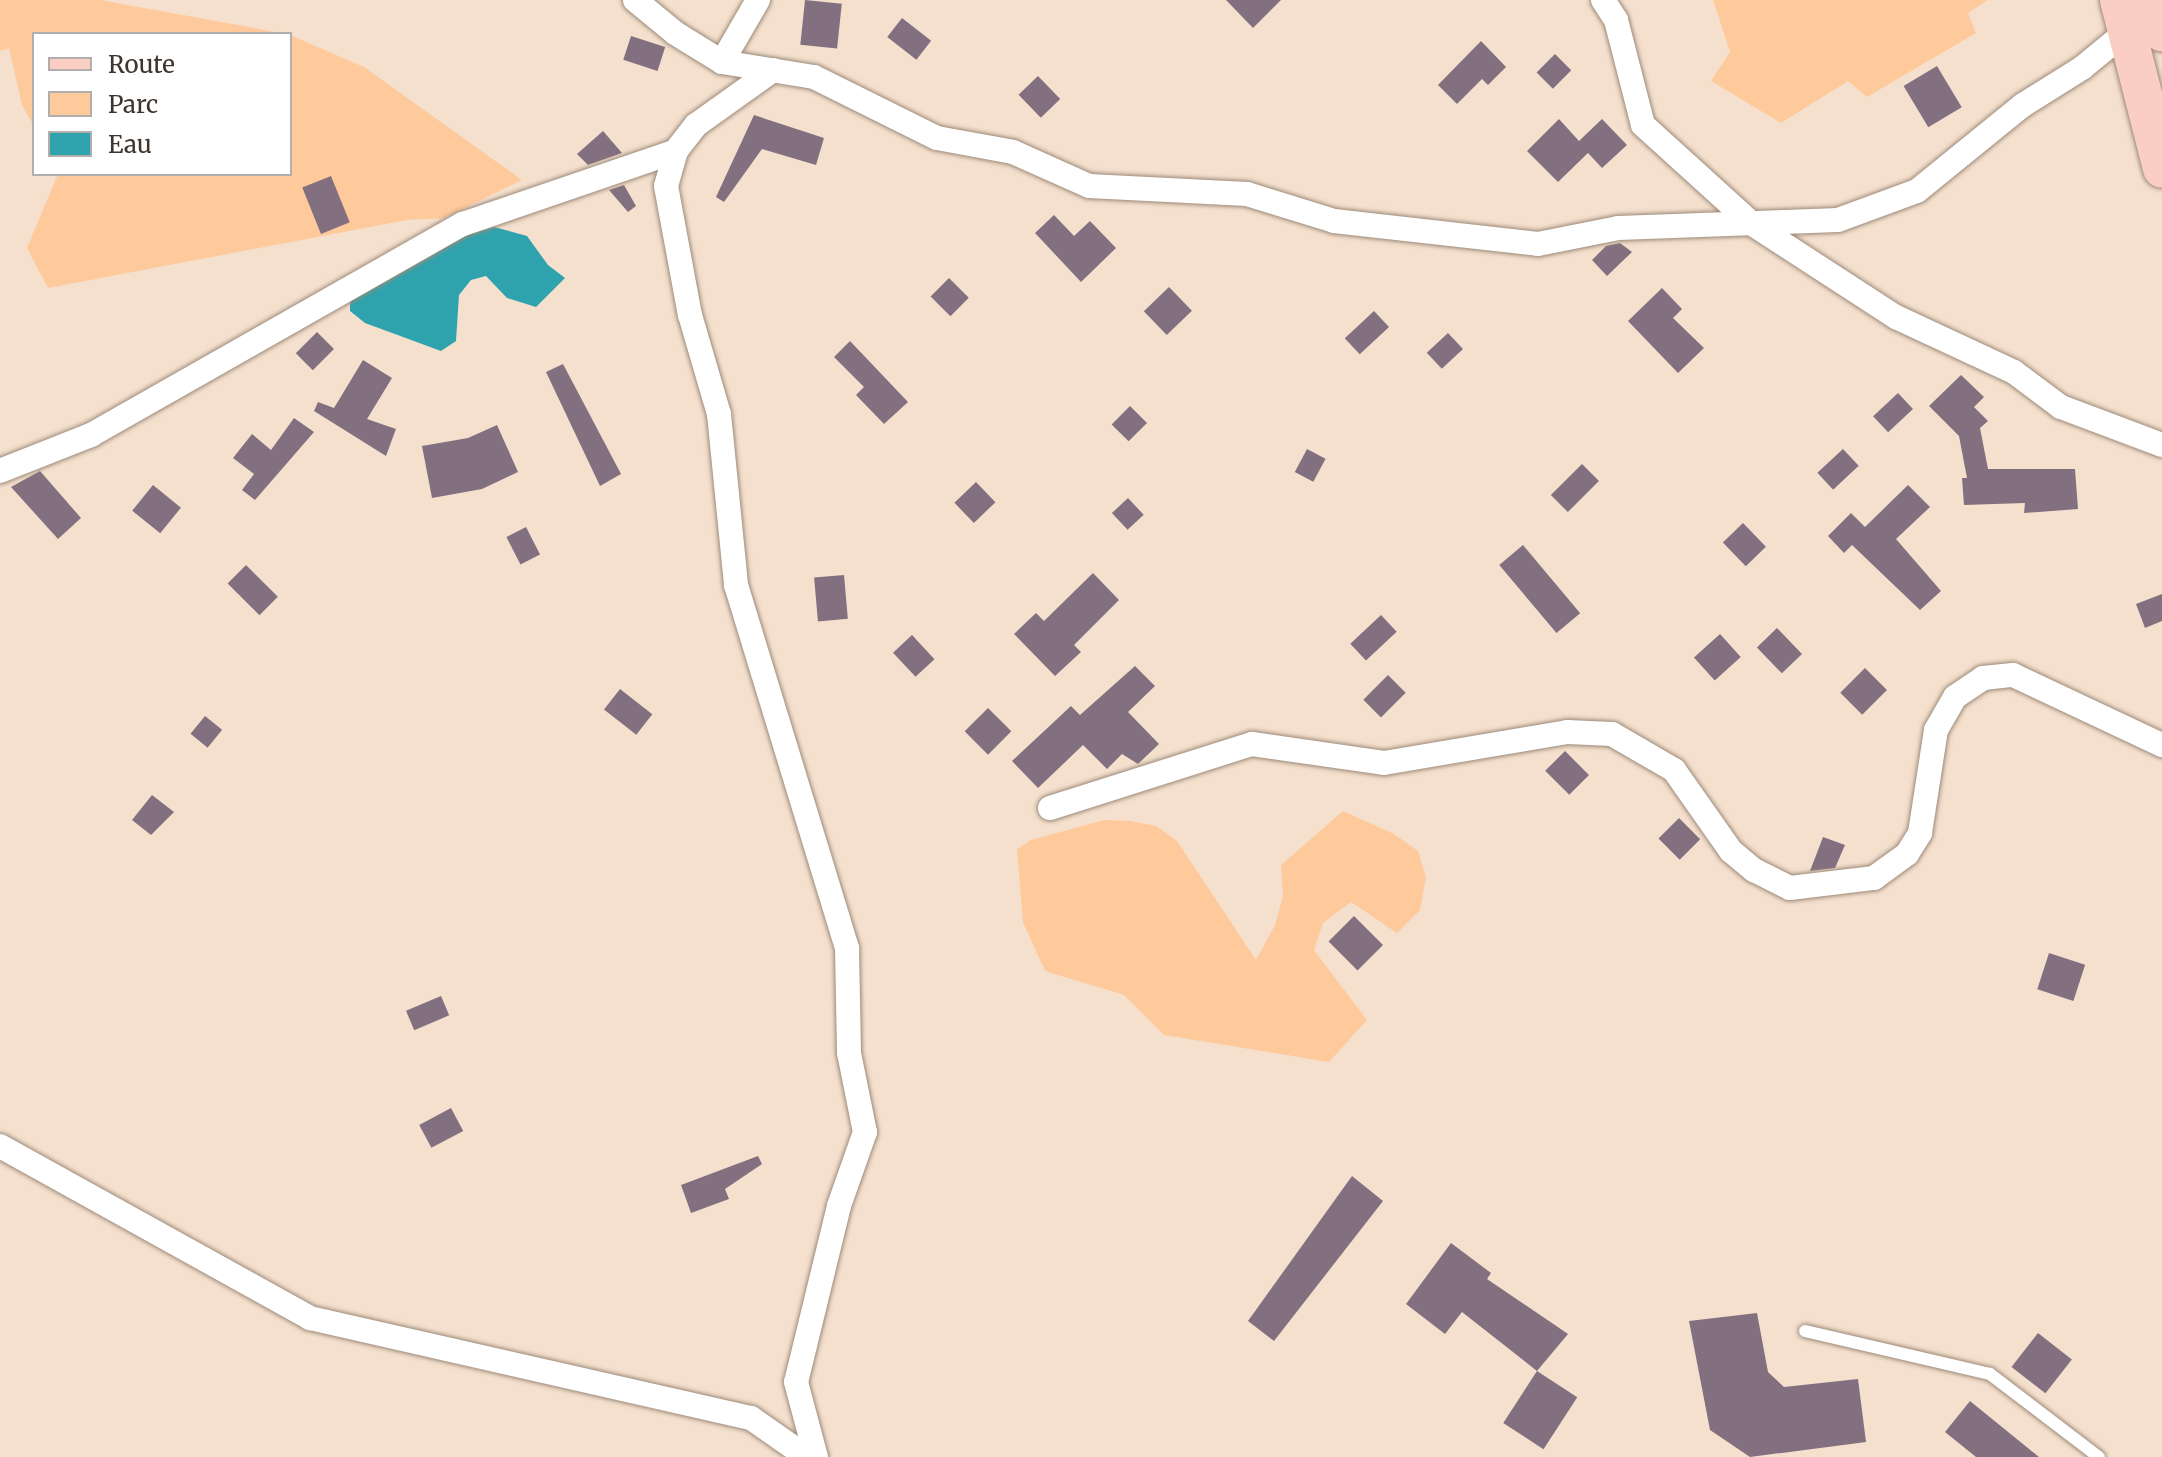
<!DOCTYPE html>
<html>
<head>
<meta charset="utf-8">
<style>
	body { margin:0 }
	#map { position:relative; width:2162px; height:1457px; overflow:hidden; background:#f5e0ce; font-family:Merriweather,serif }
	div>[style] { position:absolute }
	.green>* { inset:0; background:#feca9c }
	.water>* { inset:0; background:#2ea3ae }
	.building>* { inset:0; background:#827080; transform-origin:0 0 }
	.roads { filter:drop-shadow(0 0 2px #9d8a79) drop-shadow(0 0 2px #9d8a79) }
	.lane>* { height:12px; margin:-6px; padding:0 6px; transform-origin:6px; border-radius:6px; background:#fff }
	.street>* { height:24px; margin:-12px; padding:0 12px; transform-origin:12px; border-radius:12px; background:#fff }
	.primary>* { height:38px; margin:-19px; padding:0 19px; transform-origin:19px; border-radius:19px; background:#fbcec4 }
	span { translate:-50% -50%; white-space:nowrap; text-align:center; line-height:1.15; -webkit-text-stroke:8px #fff; paint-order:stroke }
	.legend { position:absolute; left:32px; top:32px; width:260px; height:144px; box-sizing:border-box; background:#fff; border:2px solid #b1aeab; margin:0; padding:10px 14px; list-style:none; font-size:24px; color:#3d352e }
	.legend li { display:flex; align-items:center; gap:16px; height:40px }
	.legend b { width:40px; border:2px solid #b1aeab }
</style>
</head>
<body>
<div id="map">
	<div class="green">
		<i style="clip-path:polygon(0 0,100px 0,287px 34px,34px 34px,34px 126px,22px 105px,9px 48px,0 51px)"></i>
		<i style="clip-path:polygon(1713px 0,1988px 0,1968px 13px,1976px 33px,1867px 97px,1848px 81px,1781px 123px,1711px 81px,1730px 52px)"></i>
		<i style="clip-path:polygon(290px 35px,364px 67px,522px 180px,444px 218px,407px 220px,48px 288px,27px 248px,58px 174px,290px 174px)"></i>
		<i style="clip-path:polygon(1343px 811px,1394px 834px,1418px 851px,1426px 877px,1420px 910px,1397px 933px,1351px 902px,1323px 923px,1314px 950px,1367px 1020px,1329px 1062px,1164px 1035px,1124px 995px,1045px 971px,1023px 922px,1017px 849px,1031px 840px,1104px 820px,1130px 821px,1156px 826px,1177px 841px,1256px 960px,1275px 925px,1283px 896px,1281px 865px)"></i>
	</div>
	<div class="water">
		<i style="clip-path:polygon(494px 227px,527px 236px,548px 265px,565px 278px,536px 307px,507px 298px,486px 276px,471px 280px,459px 295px,456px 341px,441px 351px,365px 323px,350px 311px,350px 299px,450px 240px)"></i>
	</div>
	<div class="building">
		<i style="left:805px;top:0;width:37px;height:45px;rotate:6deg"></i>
		<i style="clip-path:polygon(1226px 0,1281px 0,1253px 28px)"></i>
		<i style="left:902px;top:18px;width:37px;height:24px;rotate:38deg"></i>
		<i style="left:631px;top:36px;width:36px;height:25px;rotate:18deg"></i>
		<i style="clip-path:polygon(1481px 41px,1506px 67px,1488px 85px,1482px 79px,1457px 104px,1438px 85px)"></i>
		<i style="left:1555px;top:54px;width:23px;height:26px;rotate:45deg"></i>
		<i style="left:1937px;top:66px;width:48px;height:39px;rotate:59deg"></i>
		<i style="left:1038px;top:76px;width:32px;height:27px;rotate:46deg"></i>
		<i style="clip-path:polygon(754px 115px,824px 138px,816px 165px,762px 149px,724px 202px,716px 197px)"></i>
		<i style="clip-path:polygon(1559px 119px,1579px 141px,1602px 119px,1627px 145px,1602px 168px,1588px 153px,1558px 182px,1527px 151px)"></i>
		<i style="clip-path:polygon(603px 131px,622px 153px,588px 165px,577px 154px)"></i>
		<i style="left:331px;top:176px;width:50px;height:31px;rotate:68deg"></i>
		<i style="clip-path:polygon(624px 185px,636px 206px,628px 212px,609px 190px)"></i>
		<i style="clip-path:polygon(1054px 215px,1074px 236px,1090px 221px,1116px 248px,1081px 282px,1035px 233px)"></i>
		<i style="clip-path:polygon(1620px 243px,1632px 252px,1607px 276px,1592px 260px,1606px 246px)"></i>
		<i style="left:949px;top:278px;width:28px;height:26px;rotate:45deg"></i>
		<i style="left:1169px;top:287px;width:33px;height:35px;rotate:46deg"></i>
		<i style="clip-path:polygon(1662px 288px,1682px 309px,1673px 318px,1704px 348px,1678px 373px,1628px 321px)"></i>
		<i style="left:1374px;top:311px;width:22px;height:40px;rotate:47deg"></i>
		<i style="left:317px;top:332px;width:24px;height:30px;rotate:45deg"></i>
		<i style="left:1448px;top:333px;width:22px;height:29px;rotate:47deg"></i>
		<i style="clip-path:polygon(850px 341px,908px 402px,884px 424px,856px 395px,864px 387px,834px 357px)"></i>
		<i style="clip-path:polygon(363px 360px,392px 378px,367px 419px,396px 429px,386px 456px,314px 411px,318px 402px,334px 408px)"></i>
		<i style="clip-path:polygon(563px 364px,621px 474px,600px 486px,546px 372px)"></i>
		<i style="clip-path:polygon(1961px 375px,1984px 397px,1974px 407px,1988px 421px,1980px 428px,1988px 469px,2075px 469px,2078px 509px,2024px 513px,2025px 503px,1964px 505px,1962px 478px,1967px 478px,1959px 436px,1929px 406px)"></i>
		<i style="left:1898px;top:393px;width:22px;height:34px;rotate:47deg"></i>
		<i style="left:1130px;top:406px;width:24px;height:26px;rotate:45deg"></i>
		<i style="clip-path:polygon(294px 418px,314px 432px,255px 500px,242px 490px,254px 474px,233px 458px,252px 434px,271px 450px)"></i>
		<i style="clip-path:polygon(497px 425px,518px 472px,482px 489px,432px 498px,422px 446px,468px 438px)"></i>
		<i style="left:1307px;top:449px;width:21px;height:26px;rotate:28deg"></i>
		<i style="left:1843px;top:449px;width:23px;height:35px;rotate:47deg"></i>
		<i style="left:1582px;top:464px;width:24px;height:44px;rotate:45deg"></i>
		<i style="clip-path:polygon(40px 471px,81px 518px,58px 539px,11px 487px)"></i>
		<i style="left:976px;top:482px;width:28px;height:30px;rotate:46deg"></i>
		<i style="left:153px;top:485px;width:36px;height:33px;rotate:39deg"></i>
		<i style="clip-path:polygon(1908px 485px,1930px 507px,1896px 539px,1941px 591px,1920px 610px,1852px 545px,1844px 553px,1828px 536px,1851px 513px,1865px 527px)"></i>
		<i style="left:1128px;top:498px;width:23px;height:22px;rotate:47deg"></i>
		<i style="left:1743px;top:523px;width:33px;height:28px;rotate:46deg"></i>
		<i style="left:526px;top:527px;width:31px;height:22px;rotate:63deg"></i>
		<i style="left:1523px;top:545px;width:89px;height:31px;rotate:50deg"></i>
		<i style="left:246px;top:565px;width:45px;height:26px;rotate:45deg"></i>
		<i style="clip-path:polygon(1093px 573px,1119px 600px,1074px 645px,1081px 652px,1055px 676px,1014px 634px,1036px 613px,1044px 621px)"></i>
		<i style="left:844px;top:575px;width:44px;height:30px;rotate:85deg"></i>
		<i style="clip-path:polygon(2162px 594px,2162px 621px,2145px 628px,2136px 604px)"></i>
		<i style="left:1381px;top:615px;width:23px;height:42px;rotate:47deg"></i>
		<i style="left:1777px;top:628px;width:36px;height:28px;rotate:46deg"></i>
		<i style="left:1720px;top:634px;width:31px;height:35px;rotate:48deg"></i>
		<i style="left:912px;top:635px;width:33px;height:26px;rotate:47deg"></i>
		<i style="clip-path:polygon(1135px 666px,1155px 686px,1128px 712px,1159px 744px,1138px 764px,1122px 754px,1107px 769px,1083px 745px,1038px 788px,1012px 761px,1071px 706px,1080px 715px)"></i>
		<i style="left:1865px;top:668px;width:31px;height:35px;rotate:45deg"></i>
		<i style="left:1388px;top:675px;width:25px;height:35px;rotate:45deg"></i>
		<i style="left:620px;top:689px;width:41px;height:26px;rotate:38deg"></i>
		<i style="left:988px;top:708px;width:33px;height:33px;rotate:45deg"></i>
		<i style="left:205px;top:716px;width:22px;height:23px;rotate:39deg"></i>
		<i style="left:1565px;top:751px;width:34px;height:28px;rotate:45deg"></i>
		<i style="clip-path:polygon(152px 795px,174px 812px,151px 835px,132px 820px)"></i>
		<i style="left:1679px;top:818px;width:30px;height:29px;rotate:45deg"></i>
		<i style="clip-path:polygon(1823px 837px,1845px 845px,1835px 868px,1810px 871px)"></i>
		<i style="left:1354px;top:916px;width:41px;height:36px;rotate:45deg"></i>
		<i style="left:2049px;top:953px;width:38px;height:38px;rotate:18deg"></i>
		<i style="left:441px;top:996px;width:21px;height:38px;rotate:67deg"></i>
		<i style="left:451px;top:1108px;width:26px;height:36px;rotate:62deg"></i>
		<i style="clip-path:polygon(758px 1156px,762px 1164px,725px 1189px,729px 1199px,691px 1213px,681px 1185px)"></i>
		<i style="clip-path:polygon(1352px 1176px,1383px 1201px,1274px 1341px,1248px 1321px)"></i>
		<i style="clip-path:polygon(1451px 1243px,1491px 1273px,1487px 1279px,1568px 1334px,1537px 1371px,1462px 1312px,1445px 1334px,1406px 1304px)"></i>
		<i style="clip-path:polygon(1757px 1313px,1768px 1372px,1784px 1387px,1858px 1379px,1866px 1442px,1750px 1457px,1710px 1430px,1689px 1321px)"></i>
		<i style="left:2038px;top:1333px;width:43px;height:43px;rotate:38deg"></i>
		<i style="left:1537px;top:1371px;width:48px;height:62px;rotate:33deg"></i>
		<i style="clip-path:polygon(1970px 1401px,2039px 1457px,1976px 1457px,1945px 1432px)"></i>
	</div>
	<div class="roads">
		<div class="lane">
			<i style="left:1805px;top:1331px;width:190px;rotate:13.1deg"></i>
			<i style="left:1990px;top:1374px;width:137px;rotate:37.3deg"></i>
		</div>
		<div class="street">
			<i style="left:635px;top:0;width:52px;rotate:39.5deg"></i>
			<i style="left:675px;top:33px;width:55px;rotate:31.7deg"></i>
			<i style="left:722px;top:62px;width:93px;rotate:9.3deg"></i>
			<i style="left:814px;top:77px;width:137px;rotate:26.4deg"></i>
			<i style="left:937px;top:138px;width:77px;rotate:10.4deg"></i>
			<i style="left:1013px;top:152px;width:83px;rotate:24.1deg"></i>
			<i style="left:1089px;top:186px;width:158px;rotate:2.9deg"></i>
			<i style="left:1247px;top:194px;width:91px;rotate:17.2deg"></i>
			<i style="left:1334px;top:221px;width:205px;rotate:6.4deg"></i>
			<i style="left:1538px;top:244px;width:82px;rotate:-11.3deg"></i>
			<i style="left:1618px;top:228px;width:220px;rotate:-2.1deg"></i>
			<i style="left:1838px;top:220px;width:84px;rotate:-20.2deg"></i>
			<i style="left:1917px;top:191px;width:136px;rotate:-39.1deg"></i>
			<i style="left:2023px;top:105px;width:70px;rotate:-32.1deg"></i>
			<i style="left:2082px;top:68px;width:57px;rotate:-39.3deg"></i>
			<i style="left:1603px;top:0;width:24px;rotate:57deg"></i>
			<i style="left:1616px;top:20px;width:108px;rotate:75.6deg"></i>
			<i style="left:1643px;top:125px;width:146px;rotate:42.2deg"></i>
			<i style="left:1751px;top:223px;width:173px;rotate:33deg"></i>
			<i style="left:1896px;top:317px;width:130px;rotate:25deg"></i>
			<i style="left:2014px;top:372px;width:59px;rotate:36.7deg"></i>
			<i style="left:2061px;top:407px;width:108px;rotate:20.6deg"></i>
			<i style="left:722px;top:62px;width:72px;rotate:-59.9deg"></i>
			<i style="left:773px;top:70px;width:95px;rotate:144.5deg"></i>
			<i style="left:696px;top:125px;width:33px;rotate:128deg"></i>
			<i style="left:676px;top:151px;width:36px;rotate:106deg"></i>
			<i style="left:666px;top:186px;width:131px;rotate:79.5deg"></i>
			<i style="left:690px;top:315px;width:103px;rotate:73.7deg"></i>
			<i style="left:719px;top:414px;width:172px;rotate:84.3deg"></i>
			<i style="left:736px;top:585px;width:380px;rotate:73deg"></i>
			<i style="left:847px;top:948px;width:105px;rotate:88.9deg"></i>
			<i style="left:849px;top:1053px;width:81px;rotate:78.6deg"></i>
			<i style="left:865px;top:1132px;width:78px;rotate:109.4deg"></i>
			<i style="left:839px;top:1206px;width:181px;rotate:103.7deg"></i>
			<i style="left:796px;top:1382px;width:78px;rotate:75.1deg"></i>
			<i style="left:0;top:471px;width:98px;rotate:-21.6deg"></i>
			<i style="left:91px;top:435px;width:428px;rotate:-29.6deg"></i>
			<i style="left:463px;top:224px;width:225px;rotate:-18.9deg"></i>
			<i style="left:1050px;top:808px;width:212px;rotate:-17.6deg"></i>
			<i style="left:1252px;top:744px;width:133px;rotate:8.2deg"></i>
			<i style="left:1384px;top:763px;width:186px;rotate:-9.6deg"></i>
			<i style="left:1567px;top:732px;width:45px;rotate:2.5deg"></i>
			<i style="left:1612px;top:734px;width:72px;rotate:30.1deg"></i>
			<i style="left:1674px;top:770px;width:99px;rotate:54.9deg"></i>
			<i style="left:1731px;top:851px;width:30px;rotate:40deg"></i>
			<i style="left:1754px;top:870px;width:40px;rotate:26.6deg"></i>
			<i style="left:1790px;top:888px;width:85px;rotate:-6.8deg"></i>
			<i style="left:1874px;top:878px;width:41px;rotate:-36deg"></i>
			<i style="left:1907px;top:854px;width:25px;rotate:-58deg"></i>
			<i style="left:1920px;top:833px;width:104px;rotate:-81.2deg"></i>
			<i style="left:1936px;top:730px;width:38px;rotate:-60deg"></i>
			<i style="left:1955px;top:697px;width:34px;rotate:-34deg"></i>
			<i style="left:1983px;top:678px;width:30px;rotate:-6deg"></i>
			<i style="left:2013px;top:675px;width:165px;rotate:25.2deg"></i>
			<i style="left:0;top:1146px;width:355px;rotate:29deg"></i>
			<i style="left:310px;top:1318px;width:452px;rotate:12.8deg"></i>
			<i style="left:751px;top:1418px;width:68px;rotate:34.9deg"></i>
		</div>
		<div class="primary">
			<i style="left:2119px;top:0;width:174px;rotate:75.7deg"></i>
			<i style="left:2155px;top:0;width:33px;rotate:78deg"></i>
		</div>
	</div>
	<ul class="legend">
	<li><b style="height:10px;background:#fbcec4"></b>Route</li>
	<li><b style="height:22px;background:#feca9c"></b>Parc</li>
	<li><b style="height:22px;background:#2ea3ae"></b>Eau</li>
	</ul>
</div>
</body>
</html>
